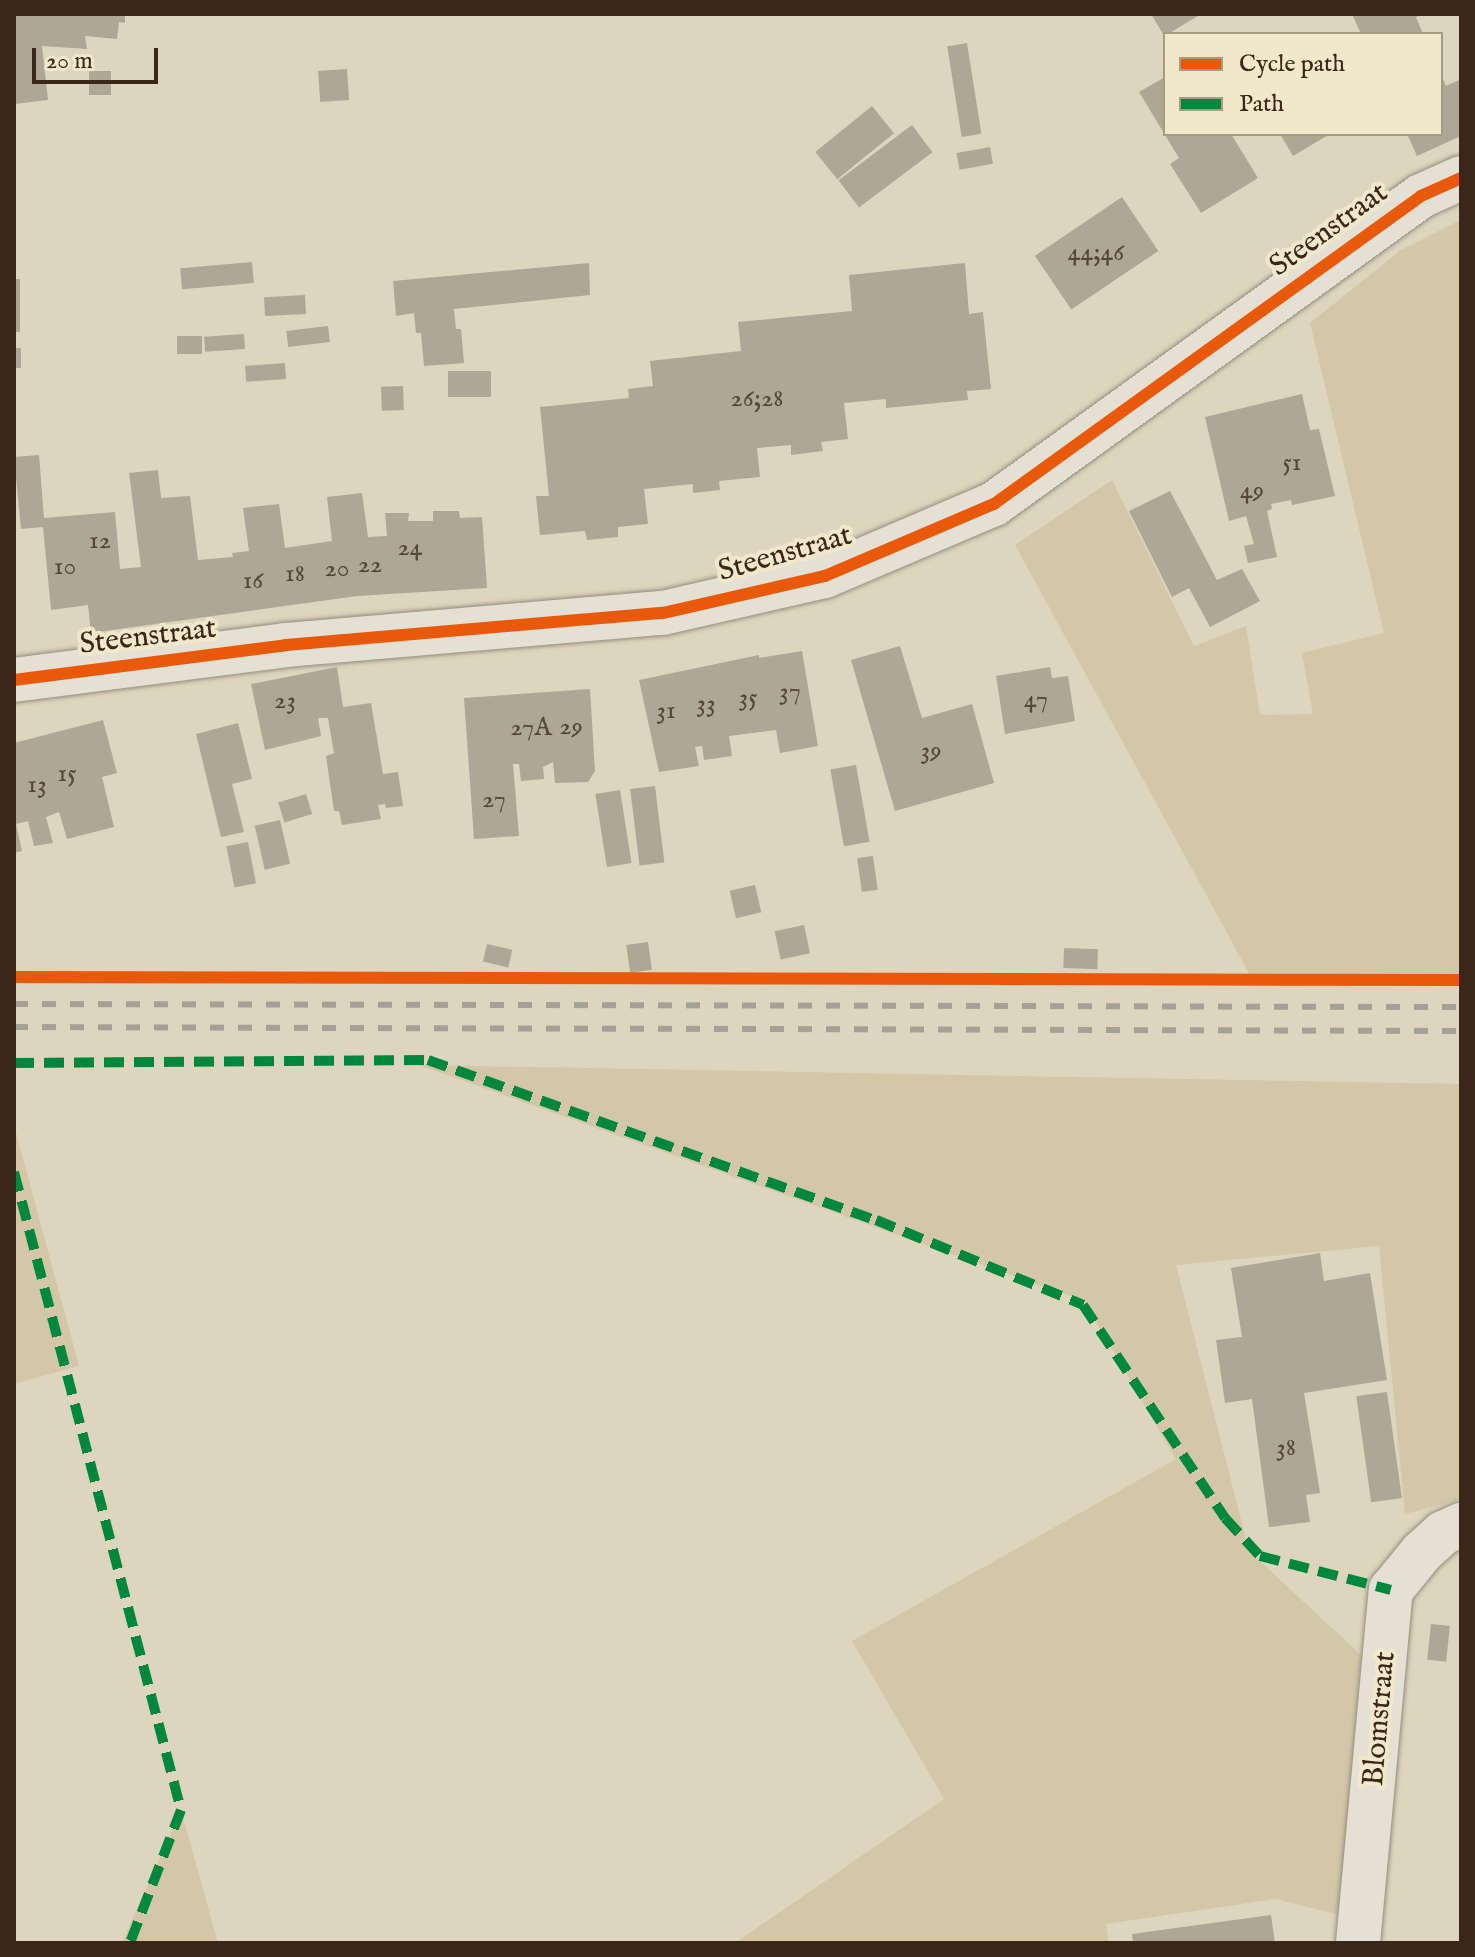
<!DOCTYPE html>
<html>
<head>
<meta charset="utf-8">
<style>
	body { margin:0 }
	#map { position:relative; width:1475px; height:1957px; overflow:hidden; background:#ddd5bd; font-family:"IM FELL English",serif }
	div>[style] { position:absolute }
	.green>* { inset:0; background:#d4c7a8 }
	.building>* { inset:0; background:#aea796; transform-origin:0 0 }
	.roads { filter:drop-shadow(0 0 2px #948d7e) drop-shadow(0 0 2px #948d7e) }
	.minor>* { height:44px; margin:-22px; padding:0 22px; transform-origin:22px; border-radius:22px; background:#e4e0d4 }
	.rail>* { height:6px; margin-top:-3px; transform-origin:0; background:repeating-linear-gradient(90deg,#a6a197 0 14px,transparent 0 28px) }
	.quiet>* { height:10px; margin-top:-5px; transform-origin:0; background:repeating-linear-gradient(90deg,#00873e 0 20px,transparent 0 30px) }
	.cycleway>* { height:12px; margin:-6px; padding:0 6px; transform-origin:6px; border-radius:6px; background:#e8590c }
	span { translate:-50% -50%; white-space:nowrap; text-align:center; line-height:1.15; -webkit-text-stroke:8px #f1e8cc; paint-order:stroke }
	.number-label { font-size:26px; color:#574737 }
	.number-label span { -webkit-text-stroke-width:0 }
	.street-label { font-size:30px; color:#3a2717 }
	.frame { position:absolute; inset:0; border:16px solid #3a2717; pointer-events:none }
	.legend { position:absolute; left:1163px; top:32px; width:280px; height:104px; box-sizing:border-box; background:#f1e8cc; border:2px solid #a89b84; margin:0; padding:10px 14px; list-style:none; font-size:24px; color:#3a2717 }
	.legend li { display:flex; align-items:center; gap:16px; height:40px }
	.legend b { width:40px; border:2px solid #a89b84 }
	.scale { position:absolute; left:32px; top:48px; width:126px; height:36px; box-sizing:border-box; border:4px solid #3a2717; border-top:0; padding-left:10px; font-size:24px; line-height:28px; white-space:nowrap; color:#3a2717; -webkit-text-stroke:6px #f1e8cc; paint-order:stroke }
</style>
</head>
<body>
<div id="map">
	<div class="green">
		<i style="clip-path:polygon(1461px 220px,1461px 983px,1250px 975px,1015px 545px,1112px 480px,1194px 646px,1246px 626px,1260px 715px,1313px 714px,1302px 653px,1384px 633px,1310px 323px,1401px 250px)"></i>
		<i style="clip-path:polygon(419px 1065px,1461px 1084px,1461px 1499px,1405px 1514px,1379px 1246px,1176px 1265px,1249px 1551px,1361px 1655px,1340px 1915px,1275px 1899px,1106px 1924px,1109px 1943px,735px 1943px,944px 1799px,852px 1641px,1176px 1459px,1084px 1301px)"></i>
		<i style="clip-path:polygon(14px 1125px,79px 1366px,14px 1384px)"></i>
		<i style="clip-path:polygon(181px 1810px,218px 1943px,122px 1943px)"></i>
	</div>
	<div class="building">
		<i style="clip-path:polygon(55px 14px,125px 14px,125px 23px,119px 22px,117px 39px,85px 36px,87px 49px,42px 46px,48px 100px,14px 104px,15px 15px)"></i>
		<i style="clip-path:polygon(1151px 14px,1201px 14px,1168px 34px,1163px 34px)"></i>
		<i style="clip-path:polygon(1352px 14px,1423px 14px,1416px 17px,1423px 34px,1361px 34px)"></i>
		<i style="left:967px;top:43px;width:92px;height:20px;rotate:81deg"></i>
		<i style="left:347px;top:69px;width:31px;height:29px;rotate:86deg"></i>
		<i style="left:89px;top:71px;width:22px;height:24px"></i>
		<i style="clip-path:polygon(1441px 74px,1446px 86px,1461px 79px,1461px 136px,1417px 156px,1407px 134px,1441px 134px)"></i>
		<i style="clip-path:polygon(1165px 77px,1165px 134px,1231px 134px,1258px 178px,1201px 213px,1170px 164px,1179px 158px,1139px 92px)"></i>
		<i style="left:872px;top:106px;width:35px;height:73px;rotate:51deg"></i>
		<i style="left:912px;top:125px;width:34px;height:92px;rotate:53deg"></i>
		<i style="clip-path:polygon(1280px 134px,1330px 134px,1293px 156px)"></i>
		<i style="left:990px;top:147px;width:17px;height:34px;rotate:80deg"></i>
		<i style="left:1122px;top:197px;width:65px;height:105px;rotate:56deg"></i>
		<i style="left:252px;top:262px;width:21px;height:72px;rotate:85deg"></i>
		<i style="clip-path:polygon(589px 263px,590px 295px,454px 309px,456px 329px,461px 329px,464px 363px,424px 366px,421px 333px,416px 333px,414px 313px,396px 316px,393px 281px)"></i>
		<i style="clip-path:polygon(965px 263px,969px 314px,983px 312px,991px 389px,967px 391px,968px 400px,886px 408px,886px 399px,844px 403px,848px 439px,821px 442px,823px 451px,791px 455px,791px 445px,757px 448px,760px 477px,719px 481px,720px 490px,693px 493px,693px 484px,644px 489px,648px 524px,618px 527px,618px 537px,587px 540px,585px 531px,540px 535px,536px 496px,549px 496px,540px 407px,629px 398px,628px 389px,653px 386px,650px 361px,741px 351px,738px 322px,852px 311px,849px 275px)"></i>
		<i style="left:20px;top:279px;width:53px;height:6px;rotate:90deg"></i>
		<i style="left:305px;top:295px;width:19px;height:41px;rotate:87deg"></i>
		<i style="left:328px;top:326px;width:16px;height:42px;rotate:83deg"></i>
		<i style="left:244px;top:334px;width:15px;height:40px;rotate:86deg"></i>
		<i style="left:202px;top:336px;width:18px;height:25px;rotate:90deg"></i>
		<i style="left:14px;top:348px;width:7px;height:20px"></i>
		<i style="left:285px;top:363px;width:16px;height:40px;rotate:86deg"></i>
		<i style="left:491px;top:371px;width:26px;height:43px;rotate:90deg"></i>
		<i style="left:403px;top:386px;width:24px;height:22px;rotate:88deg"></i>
		<i style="clip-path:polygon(1302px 394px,1310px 430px,1319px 429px,1335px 496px,1292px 505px,1291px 500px,1271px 504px,1272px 509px,1267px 511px,1277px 557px,1248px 563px,1244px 546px,1254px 544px,1246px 516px,1229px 521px,1205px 417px)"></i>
		<i style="clip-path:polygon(39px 455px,44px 518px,115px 512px,120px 569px,141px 567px,129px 473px,158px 470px,161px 498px,190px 496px,198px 560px,233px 557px,232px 553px,249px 551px,243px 508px,279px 504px,285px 548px,332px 541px,327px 497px,362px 493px,368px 537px,387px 536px,385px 513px,409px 513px,408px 521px,433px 521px,433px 511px,459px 511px,460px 518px,482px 517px,487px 588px,357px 596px,91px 633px,88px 605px,51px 610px,43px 527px,21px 529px,14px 457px)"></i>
		<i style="clip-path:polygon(1170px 491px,1217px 580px,1242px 569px,1260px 601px,1210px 627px,1189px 588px,1172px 597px,1129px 511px)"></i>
		<i style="clip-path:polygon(900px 646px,922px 718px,972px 704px,994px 783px,895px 811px,851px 660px)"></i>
		<i style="clip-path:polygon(802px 651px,818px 746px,780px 753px,776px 730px,729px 736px,732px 756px,704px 760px,702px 746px,695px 747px,699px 766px,659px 772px,639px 680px,759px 655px,759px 658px)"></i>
		<i style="clip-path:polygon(337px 667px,343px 707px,371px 703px,383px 774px,398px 772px,403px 806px,386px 808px,385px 804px,378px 805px,381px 819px,342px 825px,339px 811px,334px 811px,326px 756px,334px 753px,328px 718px,318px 718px,321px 736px,265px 750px,251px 684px)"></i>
		<i style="clip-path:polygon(1050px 667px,1052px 678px,1068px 676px,1075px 721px,1005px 734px,996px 676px)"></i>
		<i style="clip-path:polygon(590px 689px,595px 771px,588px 782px,555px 783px,553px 762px,543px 767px,544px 779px,521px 781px,519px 764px,513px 764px,519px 836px,474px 839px,464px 698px)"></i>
		<i style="clip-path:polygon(103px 720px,117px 773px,102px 777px,114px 827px,67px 839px,59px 812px,46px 817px,53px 843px,34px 846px,28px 821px,16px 824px,22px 851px,14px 853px,14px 743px)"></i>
		<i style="clip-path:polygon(238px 723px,252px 779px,232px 784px,244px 832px,221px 837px,196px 734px)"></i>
		<i style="left:856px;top:765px;width:78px;height:26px;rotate:80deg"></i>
		<i style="left:655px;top:786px;width:77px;height:25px;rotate:83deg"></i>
		<i style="left:620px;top:790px;width:74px;height:25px;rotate:81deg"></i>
		<i style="left:306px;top:794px;width:21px;height:29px;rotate:73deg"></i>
		<i style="left:280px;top:820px;width:45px;height:26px;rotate:77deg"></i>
		<i style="left:248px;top:842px;width:42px;height:22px;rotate:79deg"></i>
		<i style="left:873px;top:856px;width:34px;height:16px;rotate:82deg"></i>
		<i style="left:755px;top:885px;width:28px;height:26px;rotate:77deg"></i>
		<i style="left:804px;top:925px;width:29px;height:30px;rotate:78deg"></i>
		<i style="left:648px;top:942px;width:28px;height:22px;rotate:82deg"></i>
		<i style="left:487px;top:944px;width:26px;height:18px;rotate:13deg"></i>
		<i style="left:1064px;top:948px;width:34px;height:20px;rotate:2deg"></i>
		<i style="clip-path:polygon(1320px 1253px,1324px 1281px,1370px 1273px,1387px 1380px,1304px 1393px,1320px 1493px,1306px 1495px,1310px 1522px,1269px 1527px,1252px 1399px,1225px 1403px,1216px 1340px,1242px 1337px,1231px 1268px)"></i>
		<i style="left:1387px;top:1392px;width:107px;height:31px;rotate:82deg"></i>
		<i style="left:1431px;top:1624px;width:19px;height:36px;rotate:6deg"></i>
		<i style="clip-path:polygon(1271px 1915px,1275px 1943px,1133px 1943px,1132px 1934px)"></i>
	</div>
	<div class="roads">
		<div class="minor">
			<i style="left:14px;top:680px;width:274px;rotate:-7.3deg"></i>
			<i style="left:286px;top:645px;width:378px;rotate:-4.9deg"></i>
			<i style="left:663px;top:613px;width:166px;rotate:-12.9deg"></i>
			<i style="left:825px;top:576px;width:184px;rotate:-23.1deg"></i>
			<i style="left:994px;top:504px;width:526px;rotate:-35.8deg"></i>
			<i style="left:1421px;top:196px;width:44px;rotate:-24.2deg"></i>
			<i style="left:1358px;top:1943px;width:355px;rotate:-84.7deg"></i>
			<i style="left:1391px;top:1590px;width:49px;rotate:-50.8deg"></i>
			<i style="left:1422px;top:1552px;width:28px;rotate:-42deg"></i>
			<i style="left:1443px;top:1533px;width:20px;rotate:-24deg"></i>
		</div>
	</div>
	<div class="rail">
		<i style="left:14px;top:1004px;width:1447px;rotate:0.12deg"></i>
		<i style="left:14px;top:1027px;width:1447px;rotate:0.16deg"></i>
	</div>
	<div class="quiet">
		<i style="left:14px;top:1063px;width:414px;rotate:-0.4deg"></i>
		<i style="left:428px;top:1060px;width:476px;rotate:19.7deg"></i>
		<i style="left:876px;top:1220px;width:224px;rotate:22.3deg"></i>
		<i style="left:1083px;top:1305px;width:256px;rotate:56.3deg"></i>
		<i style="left:1225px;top:1518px;width:52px;rotate:47.4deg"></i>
		<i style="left:1260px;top:1556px;width:135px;rotate:14.5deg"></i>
		<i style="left:14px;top:1172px;width:659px;rotate:75.33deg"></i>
		<i style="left:181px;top:1810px;width:142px;rotate:111deg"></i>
	</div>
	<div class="cycleway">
		<i style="left:14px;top:680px;width:274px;rotate:-7.3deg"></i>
		<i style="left:286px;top:645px;width:378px;rotate:-4.9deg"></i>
		<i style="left:663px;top:613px;width:166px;rotate:-12.9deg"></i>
		<i style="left:825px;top:576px;width:184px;rotate:-23.1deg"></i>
		<i style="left:994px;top:504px;width:526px;rotate:-35.8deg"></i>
		<i style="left:1421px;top:196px;width:44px;rotate:-24.2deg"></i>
		<i style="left:14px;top:977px;width:1447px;rotate:0.12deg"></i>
	</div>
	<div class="number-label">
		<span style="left:1096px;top:253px">44;46</span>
		<span style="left:757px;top:399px">26;28</span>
		<span style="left:1292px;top:463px">51</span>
		<span style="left:1252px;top:491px">49</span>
		<span style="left:100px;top:541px">12</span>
		<span style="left:410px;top:548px">24</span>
		<span style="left:370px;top:565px">22</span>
		<span style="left:65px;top:567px">10</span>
		<span style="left:337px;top:569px">20</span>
		<span style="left:295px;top:574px">18</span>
		<span style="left:253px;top:581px">16</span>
		<span style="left:790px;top:692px">37</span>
		<span style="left:748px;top:698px">35</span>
		<span style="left:1036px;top:700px">47</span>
		<span style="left:285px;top:701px">23</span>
		<span style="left:706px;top:704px">33</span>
		<span style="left:666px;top:711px">31</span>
		<span style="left:571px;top:727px">29</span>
		<span style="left:531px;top:728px">27A</span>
		<span style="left:931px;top:751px">39</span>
		<span style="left:67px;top:774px">15</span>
		<span style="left:37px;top:785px">13</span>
		<span style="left:494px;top:800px">27</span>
		<span style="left:1286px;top:1448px">38</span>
	</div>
	<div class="street-label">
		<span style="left:1329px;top:230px;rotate:-36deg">Steenstraat</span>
		<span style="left:785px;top:554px;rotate:-16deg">Steenstraat</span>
		<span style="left:148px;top:637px;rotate:-7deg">Steenstraat</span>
		<span style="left:1380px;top:1719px;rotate:-85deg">Blomstraat</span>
	</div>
	<div class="frame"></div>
	<ul class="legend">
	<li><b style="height:10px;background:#e8590c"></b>Cycle path</li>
	<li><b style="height:10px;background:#00873e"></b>Path</li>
	</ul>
	<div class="scale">20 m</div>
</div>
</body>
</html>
